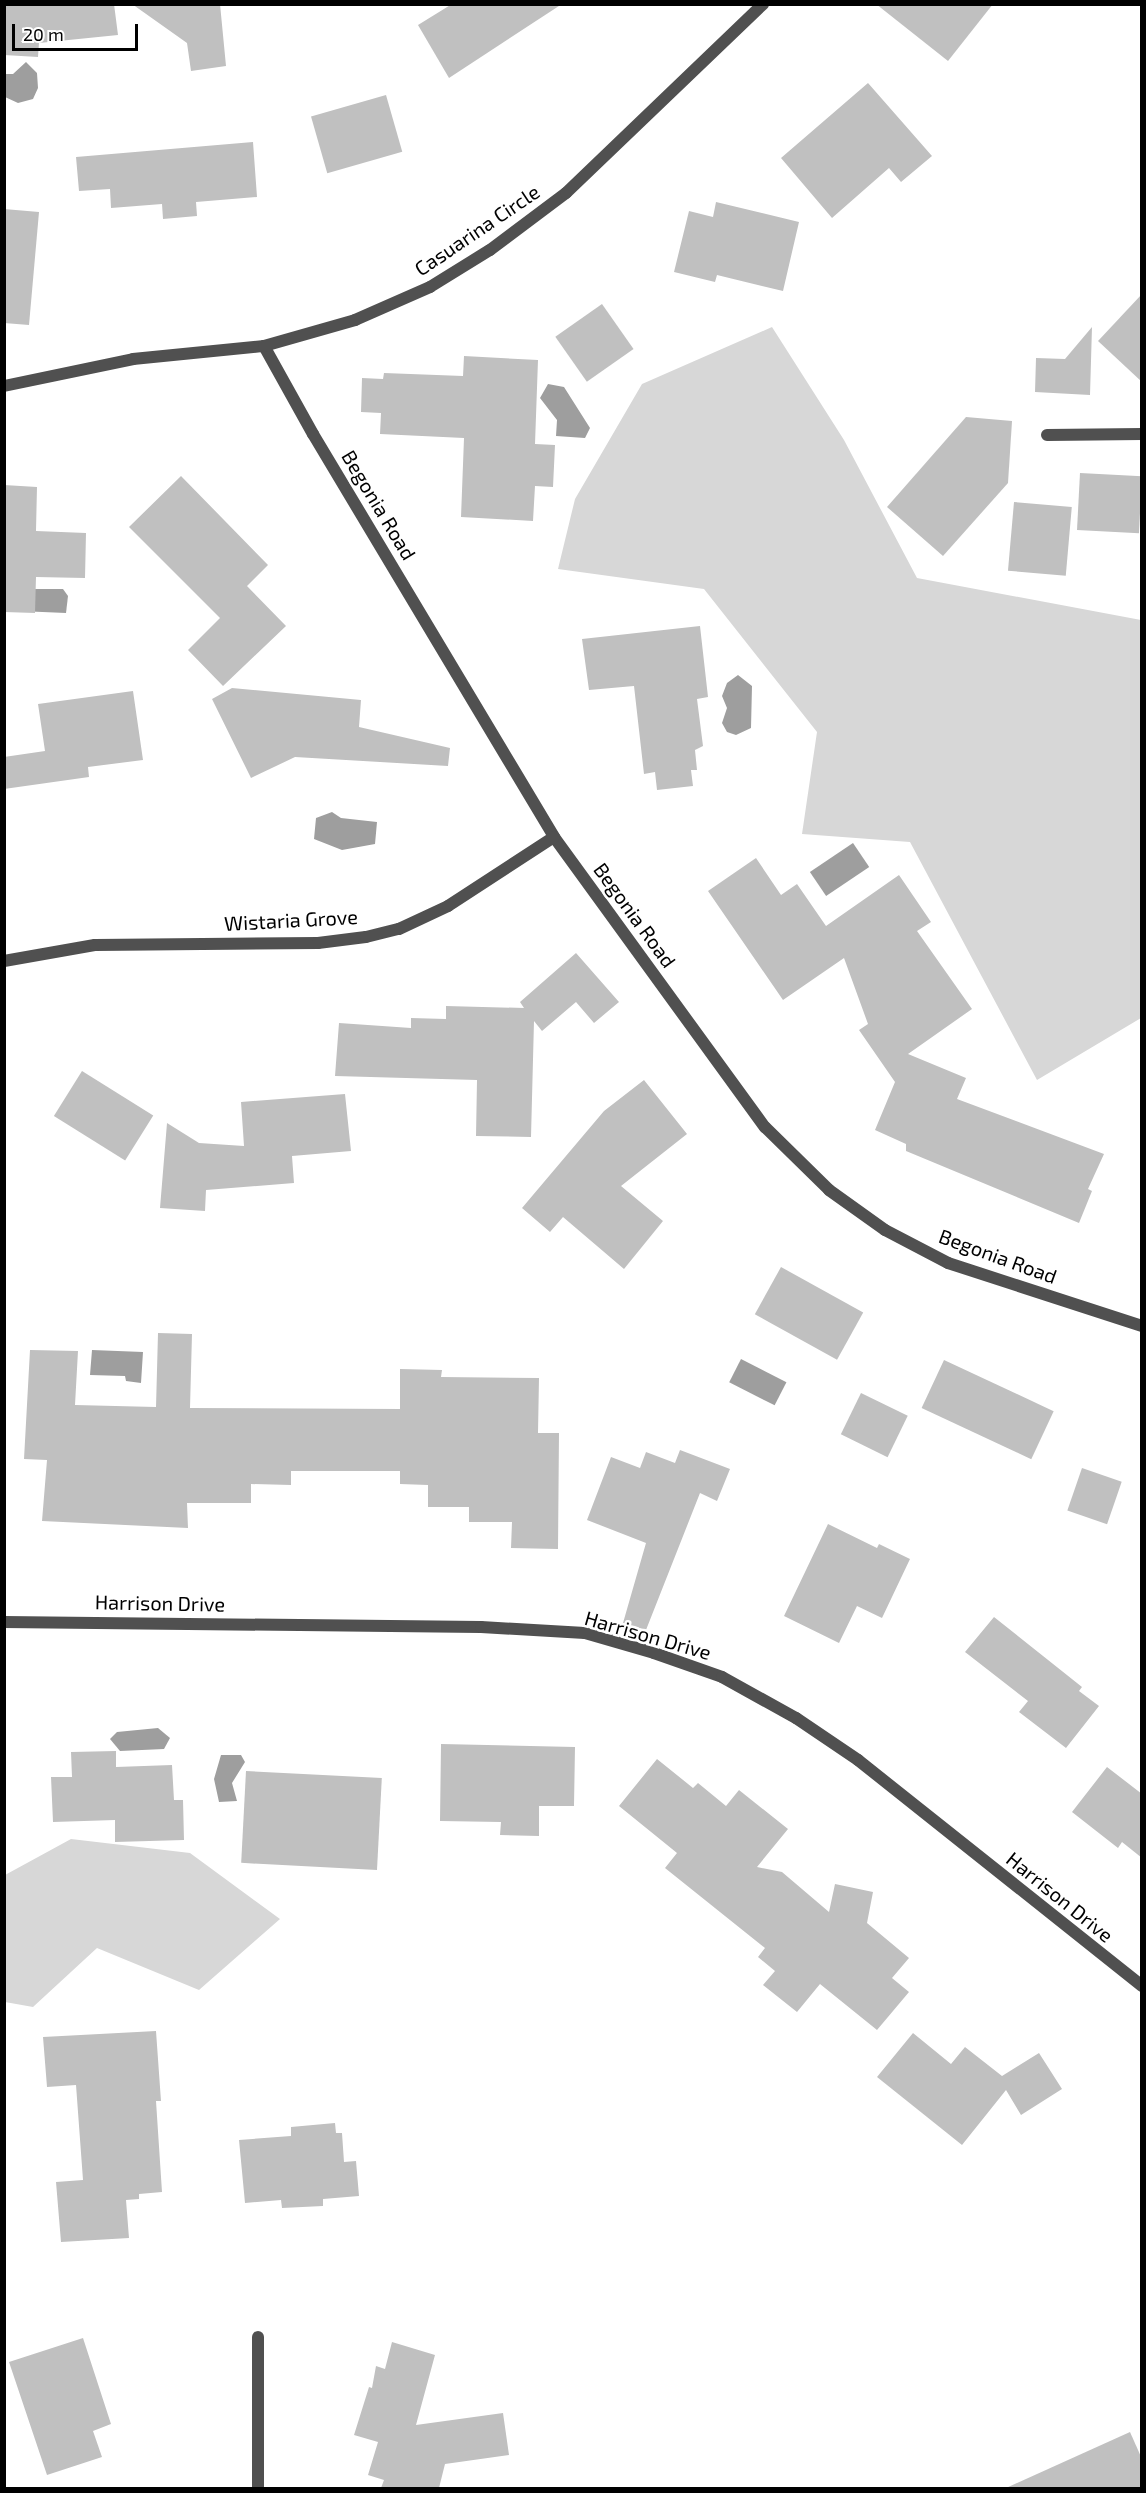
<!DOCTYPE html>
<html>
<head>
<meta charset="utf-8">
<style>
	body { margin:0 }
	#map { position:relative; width:1146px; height:2493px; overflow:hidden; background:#fff; font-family:"Exo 2",sans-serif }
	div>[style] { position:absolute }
	.green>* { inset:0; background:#d7d7d7 }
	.water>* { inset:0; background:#9e9e9e; transform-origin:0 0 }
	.building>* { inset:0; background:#c0c0c0; transform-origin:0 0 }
	.street>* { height:12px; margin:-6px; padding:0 6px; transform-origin:6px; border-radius:6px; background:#505050 }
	span { translate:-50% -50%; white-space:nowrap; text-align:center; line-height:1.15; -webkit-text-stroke:5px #fff; paint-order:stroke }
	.street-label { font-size:20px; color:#000 }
	.frame { position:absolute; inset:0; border:6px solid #000; pointer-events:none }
	.scale { position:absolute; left:12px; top:24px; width:126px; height:27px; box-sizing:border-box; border:3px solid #000; border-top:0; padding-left:8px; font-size:18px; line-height:21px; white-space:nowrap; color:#000; -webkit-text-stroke:4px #fff; paint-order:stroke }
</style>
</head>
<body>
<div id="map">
	<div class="green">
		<i style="clip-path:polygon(772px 327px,844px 440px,917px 578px,1141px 620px,1141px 1018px,1037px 1080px,910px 842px,802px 834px,817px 732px,704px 589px,558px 569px,575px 499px,642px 384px)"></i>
		<i style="clip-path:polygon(71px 1839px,190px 1853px,280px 1919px,199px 1990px,97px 1948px,33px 2007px,5px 2002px,5px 1875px)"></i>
	</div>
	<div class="water">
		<i style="clip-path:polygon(26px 62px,37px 73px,38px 88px,33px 99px,18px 103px,5px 97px,5px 74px,13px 74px)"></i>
		<i style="clip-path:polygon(548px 384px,564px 387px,590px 428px,585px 438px,556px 436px,557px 420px,540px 398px)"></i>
		<i style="clip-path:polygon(27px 589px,63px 589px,68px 596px,66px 613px,19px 611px)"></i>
		<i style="clip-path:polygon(738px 675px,752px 686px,751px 728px,736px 735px,727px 732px,722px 723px,727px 708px,722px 696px,727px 683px)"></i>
		<i style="clip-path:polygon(332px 812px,341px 818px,377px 822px,375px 844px,342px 850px,314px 839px,316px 818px)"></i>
		<i style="left:853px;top:843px;width:29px;height:52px;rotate:56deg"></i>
		<i style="clip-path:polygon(92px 1350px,143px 1352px,141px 1383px,126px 1381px,125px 1376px,90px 1375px)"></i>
		<i style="left:741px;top:1359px;width:51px;height:26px;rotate:27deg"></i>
		<i style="clip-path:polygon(158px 1728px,170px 1738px,164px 1749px,120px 1751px,110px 1739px,117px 1732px)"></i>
		<i style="clip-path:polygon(221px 1755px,241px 1755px,245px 1762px,232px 1783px,237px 1801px,219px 1802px,214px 1779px)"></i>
	</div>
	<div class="building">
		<i style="clip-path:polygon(4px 4px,114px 4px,118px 35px,39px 43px,38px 57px,4px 55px)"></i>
		<i style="clip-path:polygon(132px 4px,220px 4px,226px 66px,191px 71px,187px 43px)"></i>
		<i style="clip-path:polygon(452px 4px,562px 4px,449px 78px,418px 25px)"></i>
		<i style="clip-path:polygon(876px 4px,993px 4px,948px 61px)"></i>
		<i style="clip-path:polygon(868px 83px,932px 156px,901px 182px,889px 168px,832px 218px,781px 158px)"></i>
		<i style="left:386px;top:95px;width:59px;height:78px;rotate:74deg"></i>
		<i style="clip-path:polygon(253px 142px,257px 197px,196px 202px,197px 216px,163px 219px,162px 204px,111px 208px,110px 189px,79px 191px,76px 157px)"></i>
		<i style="clip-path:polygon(716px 202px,799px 222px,783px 291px,717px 275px,715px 282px,674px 272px,689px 211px,713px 217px)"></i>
		<i style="clip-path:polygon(4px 209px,39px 212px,29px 325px,4px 323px)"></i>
		<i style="clip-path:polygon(1142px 294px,1142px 382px,1098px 341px)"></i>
		<i style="left:602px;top:304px;width:55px;height:57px;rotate:55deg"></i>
		<i style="clip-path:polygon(1092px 327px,1090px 395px,1035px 392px,1036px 358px,1065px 359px)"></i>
		<i style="clip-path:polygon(464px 356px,538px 360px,535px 444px,555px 445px,553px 487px,535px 486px,533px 521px,461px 517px,464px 438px,380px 434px,381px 413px,361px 412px,362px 378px,383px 379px,384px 373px,463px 376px)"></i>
		<i style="clip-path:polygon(966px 417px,1012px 421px,1008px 483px,943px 556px,887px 507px)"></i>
		<i style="left:1080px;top:473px;width:62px;height:57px;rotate:3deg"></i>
		<i style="clip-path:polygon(181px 476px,268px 565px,247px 586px,286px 626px,223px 686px,188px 650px,220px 618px,129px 527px)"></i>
		<i style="clip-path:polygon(4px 485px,37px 487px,36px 531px,86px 533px,85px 578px,36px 577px,35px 613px,4px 612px)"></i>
		<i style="left:1014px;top:502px;width:58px;height:69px;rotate:5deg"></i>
		<i style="clip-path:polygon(700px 626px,708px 697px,697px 699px,703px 746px,695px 750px,697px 770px,691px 770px,693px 786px,657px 790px,655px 772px,644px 774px,634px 686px,589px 690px,582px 639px)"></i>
		<i style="clip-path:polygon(232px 688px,361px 700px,359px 727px,450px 748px,448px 766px,295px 757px,251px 778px,212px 699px)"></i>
		<i style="clip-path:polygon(133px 691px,143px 760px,88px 767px,89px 777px,4px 789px,4px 757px,45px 751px,38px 704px)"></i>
		<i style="clip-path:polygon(756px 858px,781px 895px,797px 884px,826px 926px,899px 875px,931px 922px,917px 931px,972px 1009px,908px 1054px,966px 1078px,957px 1099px,1104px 1154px,1088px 1189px,1092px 1191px,1079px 1223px,906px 1151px,906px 1144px,875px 1130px,895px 1082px,859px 1030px,868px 1024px,844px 958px,783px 1000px,708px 891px)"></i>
		<i style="clip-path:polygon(576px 953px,619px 1002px,594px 1023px,576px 1002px,542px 1031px,534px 1021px,531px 1137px,476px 1136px,477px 1080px,335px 1076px,339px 1023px,411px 1028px,411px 1018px,446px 1019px,446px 1006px,524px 1008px,520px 1002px)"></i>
		<i style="left:82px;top:1071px;width:84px;height:53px;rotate:32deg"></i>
		<i style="clip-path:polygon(644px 1080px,687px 1134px,621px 1186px,663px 1221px,624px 1269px,563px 1217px,550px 1232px,522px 1208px,604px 1111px)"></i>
		<i style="clip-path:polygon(345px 1094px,351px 1151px,292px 1156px,294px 1183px,206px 1190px,205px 1211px,160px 1208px,167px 1123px,199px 1143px,244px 1146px,241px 1102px)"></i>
		<i style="left:781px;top:1267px;width:94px;height:54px;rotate:29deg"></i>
		<i style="clip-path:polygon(158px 1333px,192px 1334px,190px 1408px,400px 1409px,400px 1369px,442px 1370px,441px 1377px,539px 1378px,538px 1433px,559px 1433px,558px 1549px,511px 1548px,512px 1522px,469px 1522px,469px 1507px,428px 1507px,428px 1485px,400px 1484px,400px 1471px,291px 1471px,291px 1485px,251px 1484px,251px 1503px,187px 1503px,188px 1528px,42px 1521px,47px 1460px,24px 1459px,30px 1350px,78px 1351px,75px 1405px,156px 1407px)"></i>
		<i style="left:944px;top:1360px;width:121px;height:53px;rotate:25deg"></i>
		<i style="left:861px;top:1393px;width:52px;height:46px;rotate:26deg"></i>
		<i style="clip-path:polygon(680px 1450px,730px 1469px,717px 1501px,700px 1493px,646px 1630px,623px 1623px,646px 1543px,587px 1520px,611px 1457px,640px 1468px,646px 1452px,675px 1463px)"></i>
		<i style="left:1082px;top:1468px;width:42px;height:45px;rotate:19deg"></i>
		<i style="clip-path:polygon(828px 1524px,877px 1548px,879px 1544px,910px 1559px,882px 1618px,857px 1606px,839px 1643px,784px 1616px)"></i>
		<i style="clip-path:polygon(994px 1617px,1082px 1687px,1079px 1691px,1099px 1706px,1066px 1748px,1019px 1712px,1028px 1701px,965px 1652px)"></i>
		<i style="clip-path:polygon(441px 1744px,575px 1747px,574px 1806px,539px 1806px,539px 1836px,500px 1835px,501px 1822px,440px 1821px)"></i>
		<i style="clip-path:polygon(116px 1751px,116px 1767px,172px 1765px,174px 1800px,183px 1800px,184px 1840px,115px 1842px,115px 1820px,53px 1822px,51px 1777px,72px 1777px,71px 1752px)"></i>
		<i style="clip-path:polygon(657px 1759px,693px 1788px,698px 1783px,726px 1806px,739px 1790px,788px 1829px,757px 1867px,782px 1872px,829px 1912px,835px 1884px,873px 1892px,867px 1923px,909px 1958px,892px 1978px,909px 1992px,877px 2030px,820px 1984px,797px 2012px,763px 1985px,775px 1971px,758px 1957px,765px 1948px,665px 1868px,677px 1853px,619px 1806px)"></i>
		<i style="clip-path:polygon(1107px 1767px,1142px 1794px,1142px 1858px,1122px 1842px,1118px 1848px,1072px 1812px)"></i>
		<i style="left:246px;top:1771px;width:136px;height:92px;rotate:3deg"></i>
		<i style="clip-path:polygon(156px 2031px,161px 2101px,156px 2101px,162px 2192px,139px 2194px,139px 2199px,126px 2200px,129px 2238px,61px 2242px,56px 2182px,83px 2180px,76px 2085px,47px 2087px,43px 2037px)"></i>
		<i style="clip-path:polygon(913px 2033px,951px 2064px,965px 2047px,1002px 2076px,1039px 2053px,1062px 2089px,1021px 2115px,1006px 2090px,962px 2145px,877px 2077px)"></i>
		<i style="clip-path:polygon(335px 2123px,336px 2133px,342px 2133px,344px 2162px,356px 2161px,359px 2196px,323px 2199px,323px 2206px,282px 2208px,281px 2200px,245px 2203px,239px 2140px,291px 2136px,291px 2127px)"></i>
		<i style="clip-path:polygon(83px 2338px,111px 2424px,93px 2431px,102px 2457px,47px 2475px,9px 2362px)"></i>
		<i style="clip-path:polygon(392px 2342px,435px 2355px,416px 2425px,503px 2413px,509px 2455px,445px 2464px,439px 2488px,381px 2488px,384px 2480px,368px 2475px,378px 2442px,354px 2435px,369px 2387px,372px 2388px,376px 2366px,385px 2369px)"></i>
		<i style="clip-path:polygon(1130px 2432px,1142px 2459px,1142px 2488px,1006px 2488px)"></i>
	</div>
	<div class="street">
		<i style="left:264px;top:346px;width:101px;rotate:60.9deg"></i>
		<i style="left:313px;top:434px;width:470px;rotate:59.1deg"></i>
		<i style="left:554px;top:837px;width:359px;rotate:54deg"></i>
		<i style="left:765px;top:1127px;width:90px;rotate:44.5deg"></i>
		<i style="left:829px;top:1190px;width:69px;rotate:35.5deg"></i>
		<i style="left:885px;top:1230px;width:71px;rotate:27.6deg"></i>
		<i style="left:948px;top:1263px;width:204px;rotate:18deg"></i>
		<i style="left:4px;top:386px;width:132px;rotate:-11.8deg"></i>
		<i style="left:133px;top:359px;width:132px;rotate:-5.7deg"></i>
		<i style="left:264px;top:346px;width:95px;rotate:-15.9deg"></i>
		<i style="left:355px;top:320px;width:82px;rotate:-23.7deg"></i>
		<i style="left:430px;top:287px;width:70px;rotate:-31.7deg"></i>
		<i style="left:490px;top:250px;width:95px;rotate:-36.9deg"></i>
		<i style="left:566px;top:193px;width:273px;rotate:-43.8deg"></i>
		<i style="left:1047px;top:435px;width:95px;rotate:-0.6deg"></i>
		<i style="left:4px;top:961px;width:92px;rotate:-10deg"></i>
		<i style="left:95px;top:945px;width:223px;rotate:-0.5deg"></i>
		<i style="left:318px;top:943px;width:48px;rotate:-7.1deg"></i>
		<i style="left:366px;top:937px;width:34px;rotate:-14deg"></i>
		<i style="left:399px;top:929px;width:54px;rotate:-25.1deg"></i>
		<i style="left:448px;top:906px;width:126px;rotate:-33.1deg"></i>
		<i style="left:4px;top:1622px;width:477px;rotate:0.6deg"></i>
		<i style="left:481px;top:1627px;width:104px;rotate:3.3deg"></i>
		<i style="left:585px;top:1633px;width:72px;rotate:16.2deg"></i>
		<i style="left:654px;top:1653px;width:72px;rotate:19.4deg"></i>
		<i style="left:722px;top:1677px;width:85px;rotate:29deg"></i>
		<i style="left:796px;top:1718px;width:75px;rotate:34.1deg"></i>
		<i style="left:858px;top:1760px;width:363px;rotate:38.5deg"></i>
		<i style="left:258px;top:2488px;width:151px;rotate:-90deg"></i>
	</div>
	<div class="street-label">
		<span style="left:477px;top:230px;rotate:-34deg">Casuarina Circle</span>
		<span style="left:379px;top:505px;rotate:59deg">Begonia Road</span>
		<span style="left:635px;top:915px;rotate:54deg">Begonia Road</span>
		<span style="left:291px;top:920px;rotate:-3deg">Wistaria Grove</span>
		<span style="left:998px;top:1256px;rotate:20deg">Begonia Road</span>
		<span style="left:160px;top:1603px;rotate:1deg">Harrison Drive</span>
		<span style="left:648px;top:1635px;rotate:16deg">Harrison Drive</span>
		<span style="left:1060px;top:1897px;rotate:39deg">Harrison Drive</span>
	</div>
	<div class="frame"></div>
	<div class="scale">20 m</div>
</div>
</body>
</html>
